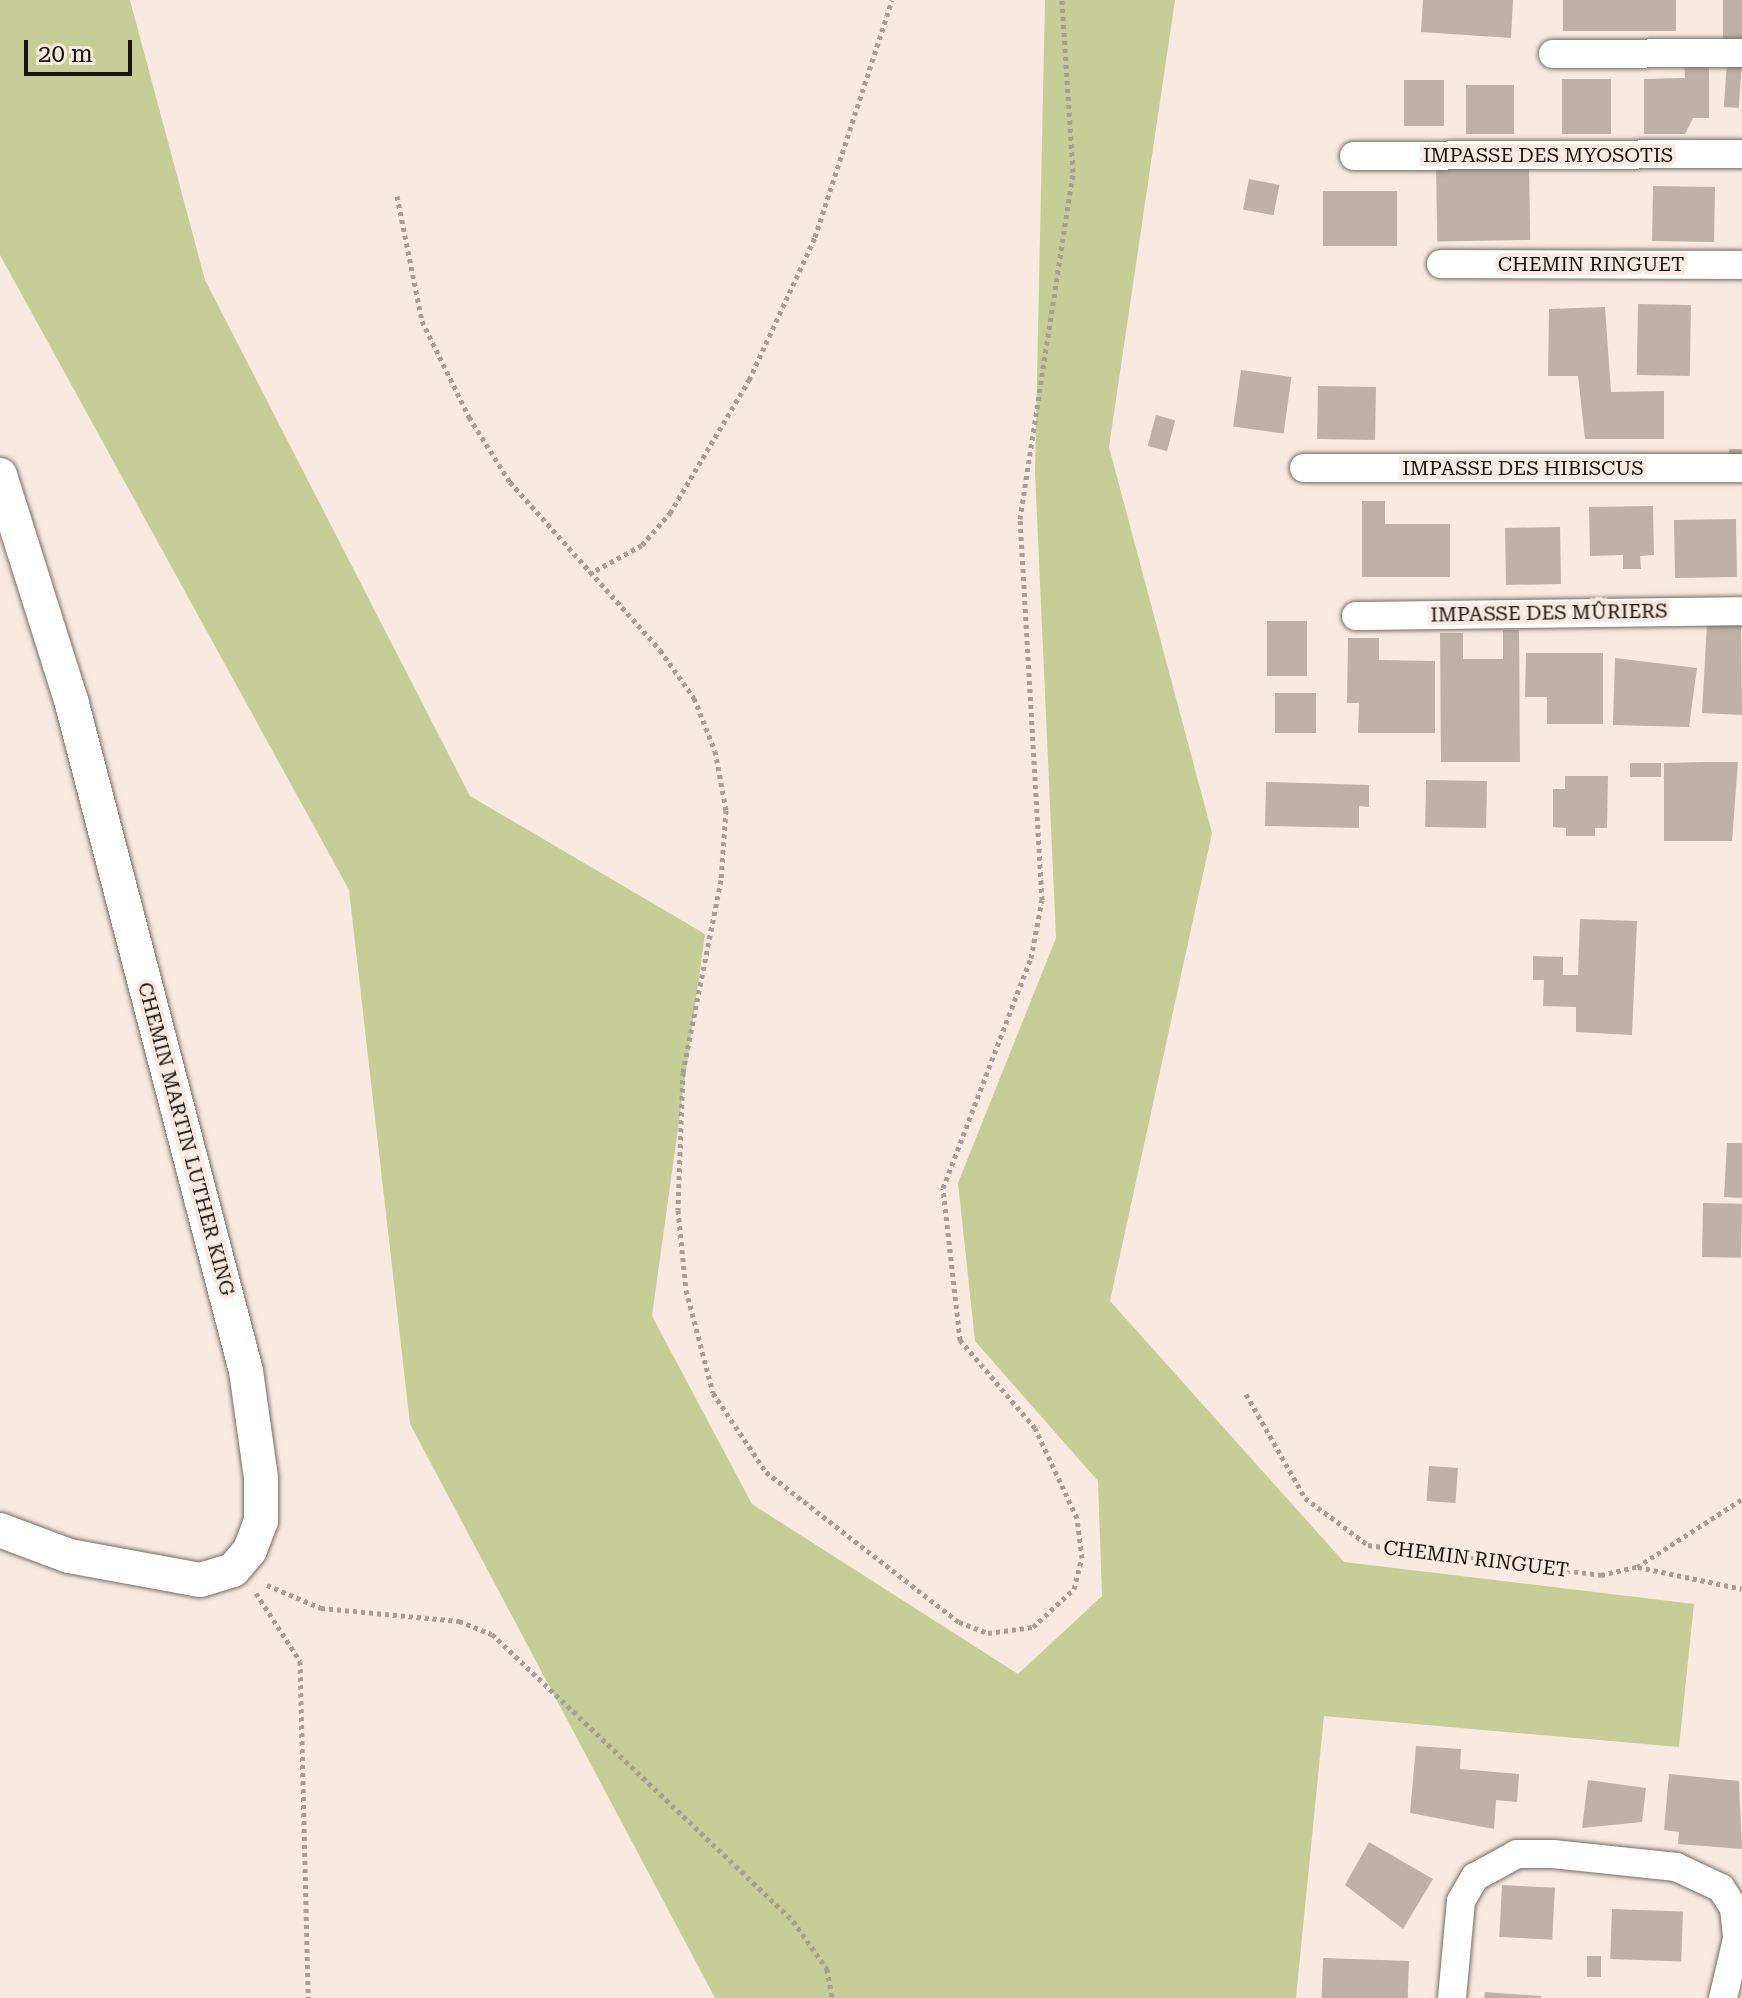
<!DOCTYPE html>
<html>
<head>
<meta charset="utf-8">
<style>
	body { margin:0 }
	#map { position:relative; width:1742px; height:1998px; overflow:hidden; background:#f8eae1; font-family:"Roboto Serif",serif }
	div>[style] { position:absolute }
	.green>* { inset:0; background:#c7cd97 }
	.building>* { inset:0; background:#beb1a8; transform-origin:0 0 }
	.path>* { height:5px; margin-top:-2.5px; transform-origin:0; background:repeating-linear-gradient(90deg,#a89e97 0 4px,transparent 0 8px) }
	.roads { filter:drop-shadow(0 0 2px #776c63) drop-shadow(0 0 2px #776c63) }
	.minor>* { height:28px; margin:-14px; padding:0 14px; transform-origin:14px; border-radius:14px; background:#fff }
	.tertiary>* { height:34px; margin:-17px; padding:0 17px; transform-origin:17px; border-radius:17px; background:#fff }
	span { translate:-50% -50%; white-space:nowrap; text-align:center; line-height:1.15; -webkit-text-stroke:8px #f8eae1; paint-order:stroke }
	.street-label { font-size:20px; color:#181410 }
	.scale { position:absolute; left:24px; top:40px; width:108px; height:36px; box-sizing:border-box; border:4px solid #181410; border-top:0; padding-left:10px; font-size:24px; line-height:28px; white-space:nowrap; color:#181410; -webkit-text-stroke:6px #f8eae1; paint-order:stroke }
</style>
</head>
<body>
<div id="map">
	<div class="green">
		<i style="clip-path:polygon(0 0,130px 0,205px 280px,470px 796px,705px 934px,652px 1316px,752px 1504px,1018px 1674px,1102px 1596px,1098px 1481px,975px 1341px,958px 1183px,1056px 938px,1035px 472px,1045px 0,1175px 0,1109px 447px,1212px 833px,1110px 1301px,1344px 1562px,1694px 1604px,1679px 1747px,1324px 1716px,1296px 1998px,715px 1998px,410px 1424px,349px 890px,0 255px)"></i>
	</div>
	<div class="building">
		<i style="clip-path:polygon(1423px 0,1513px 0,1511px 38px,1421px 32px)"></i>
		<i style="left:1563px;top:0;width:113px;height:31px"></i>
		<i style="left:1723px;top:0;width:19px;height:46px"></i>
		<i style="clip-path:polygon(1709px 61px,1709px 118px,1693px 118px,1685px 134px,1644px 134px,1644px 79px,1685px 78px,1684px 62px)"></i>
		<i style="left:1727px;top:61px;width:15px;height:46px;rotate:4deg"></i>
		<i style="left:1562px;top:79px;width:49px;height:55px"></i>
		<i style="left:1404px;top:80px;width:40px;height:46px"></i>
		<i style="left:1466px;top:85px;width:48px;height:49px"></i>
		<i style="left:1529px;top:166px;width:74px;height:93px;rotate:89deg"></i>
		<i style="left:1249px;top:179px;width:31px;height:31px;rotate:11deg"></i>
		<i style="left:1715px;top:187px;width:55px;height:62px;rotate:91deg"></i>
		<i style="left:1323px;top:191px;width:74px;height:55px"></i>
		<i style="left:1638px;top:304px;width:53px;height:71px;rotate:1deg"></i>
		<i style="clip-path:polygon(1605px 307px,1611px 392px,1664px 391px,1664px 439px,1585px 439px,1578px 376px,1548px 376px,1549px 309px)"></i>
		<i style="left:1241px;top:370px;width:51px;height:57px;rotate:8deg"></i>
		<i style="left:1318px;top:386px;width:58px;height:53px;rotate:1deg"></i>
		<i style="left:1156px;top:415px;width:20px;height:32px;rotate:15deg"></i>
		<i style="left:1729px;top:449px;width:13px;height:13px"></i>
		<i style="clip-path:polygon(1362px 501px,1385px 501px,1385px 524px,1450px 524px,1450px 577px,1362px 577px)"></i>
		<i style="clip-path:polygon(1653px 506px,1654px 555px,1640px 556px,1641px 569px,1623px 569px,1623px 555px,1590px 556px,1589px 507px)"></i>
		<i style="left:1736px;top:519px;width:58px;height:62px;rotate:89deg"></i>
		<i style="left:1560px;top:527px;width:57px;height:55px;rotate:89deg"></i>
		<i style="left:1267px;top:621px;width:40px;height:55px"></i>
		<i style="clip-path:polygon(1707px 624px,1741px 626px,1742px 715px,1702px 713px)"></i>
		<i style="clip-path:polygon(1503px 630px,1519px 630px,1520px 762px,1441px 762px,1440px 633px,1463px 633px,1463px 659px,1503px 659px)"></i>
		<i style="clip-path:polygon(1348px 638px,1379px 638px,1379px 660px,1435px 661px,1435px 733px,1358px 733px,1359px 703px,1347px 703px)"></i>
		<i style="clip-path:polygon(1526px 653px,1603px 653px,1603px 724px,1547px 724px,1547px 697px,1525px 697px)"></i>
		<i style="clip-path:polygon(1615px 658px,1697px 668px,1689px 727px,1613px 725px)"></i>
		<i style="left:1275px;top:693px;width:41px;height:40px"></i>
		<i style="clip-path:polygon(1707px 762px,1738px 762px,1732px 841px,1664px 841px,1664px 763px)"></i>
		<i style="left:1630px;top:763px;width:31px;height:14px"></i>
		<i style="clip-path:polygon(1565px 776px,1608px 776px,1607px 828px,1595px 828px,1595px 836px,1566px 836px,1566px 828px,1553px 827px,1553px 789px,1565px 789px)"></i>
		<i style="left:1426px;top:780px;width:61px;height:47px;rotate:1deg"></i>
		<i style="clip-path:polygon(1266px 782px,1369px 785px,1369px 807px,1359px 806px,1359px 828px,1265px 826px)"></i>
		<i style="clip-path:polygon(1580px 919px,1637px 921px,1632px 1035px,1576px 1032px,1576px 1007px,1543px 1006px,1544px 980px,1533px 980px,1533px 956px,1563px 957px,1563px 975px,1578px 975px)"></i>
		<i style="clip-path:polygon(1727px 1143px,1742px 1143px,1742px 1198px,1724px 1197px)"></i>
		<i style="left:1703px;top:1203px;width:39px;height:54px;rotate:1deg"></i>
		<i style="left:1429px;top:1466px;width:29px;height:35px;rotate:4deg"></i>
		<i style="clip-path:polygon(1416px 1746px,1461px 1749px,1460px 1769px,1519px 1774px,1517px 1802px,1496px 1800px,1494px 1829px,1410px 1813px)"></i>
		<i style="clip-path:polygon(1669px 1774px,1739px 1781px,1742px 1849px,1678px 1844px,1679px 1832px,1664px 1830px)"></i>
		<i style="clip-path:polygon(1588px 1780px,1646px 1788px,1642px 1822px,1582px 1828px)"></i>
		<i style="clip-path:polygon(1369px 1842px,1433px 1879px,1403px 1929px,1345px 1885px)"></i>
		<i style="left:1502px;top:1885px;width:53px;height:52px;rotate:3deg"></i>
		<i style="left:1612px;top:1909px;width:71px;height:50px;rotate:2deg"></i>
		<i style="left:1587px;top:1956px;width:14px;height:21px"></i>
		<i style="left:1323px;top:1958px;width:86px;height:40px;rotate:2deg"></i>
		<i style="clip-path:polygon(1485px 1992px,1541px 1996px,1541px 1998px,1484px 1998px)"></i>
	</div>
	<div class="path">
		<i style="left:397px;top:196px;width:127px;rotate:78.7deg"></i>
		<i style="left:422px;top:321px;width:107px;rotate:63.9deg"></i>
		<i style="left:469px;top:417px;width:77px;rotate:57.8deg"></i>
		<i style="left:510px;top:482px;width:225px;rotate:48.2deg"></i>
		<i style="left:660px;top:650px;width:59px;rotate:54.7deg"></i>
		<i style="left:694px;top:698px;width:57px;rotate:68.4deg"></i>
		<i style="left:715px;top:751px;width:60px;rotate:79.4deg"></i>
		<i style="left:726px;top:810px;width:70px;rotate:94.1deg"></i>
		<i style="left:721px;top:880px;width:196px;rotate:101.2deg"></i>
		<i style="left:683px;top:1072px;width:138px;rotate:92.1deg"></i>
		<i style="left:678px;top:1210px;width:80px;rotate:84.3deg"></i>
		<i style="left:686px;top:1290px;width:106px;rotate:75.3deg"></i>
		<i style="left:713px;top:1393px;width:95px;rotate:56.1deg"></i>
		<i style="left:766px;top:1472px;width:244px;rotate:37.9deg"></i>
		<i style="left:959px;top:1622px;width:31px;rotate:21deg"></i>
		<i style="left:988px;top:1633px;width:45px;rotate:-7.6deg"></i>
		<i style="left:1033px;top:1627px;width:56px;rotate:-42.8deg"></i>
		<i style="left:1074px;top:1589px;width:32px;rotate:-76deg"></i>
		<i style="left:1082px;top:1558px;width:40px;rotate:-97.1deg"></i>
		<i style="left:1077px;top:1518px;width:99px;rotate:-115deg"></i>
		<i style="left:1035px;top:1428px;width:116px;rotate:-130.4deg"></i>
		<i style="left:960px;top:1340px;width:153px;rotate:-96.4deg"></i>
		<i style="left:943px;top:1188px;width:246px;rotate:-69.1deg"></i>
		<i style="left:1031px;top:958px;width:59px;rotate:-79.3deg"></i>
		<i style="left:1042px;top:900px;width:382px;rotate:-93.3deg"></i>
		<i style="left:1020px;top:519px;width:351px;rotate:-81.3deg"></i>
		<i style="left:1073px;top:172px;width:172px;rotate:-93.7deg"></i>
		<i style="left:589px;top:574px;width:60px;rotate:-28.7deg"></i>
		<i style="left:642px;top:545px;width:43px;rotate:-48.8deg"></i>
		<i style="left:670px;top:513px;width:155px;rotate:-59.3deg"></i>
		<i style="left:749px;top:380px;width:157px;rotate:-65.2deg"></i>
		<i style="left:815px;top:237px;width:249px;rotate:-72deg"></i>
		<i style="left:1246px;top:1394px;width:120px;rotate:60.4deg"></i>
		<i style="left:1305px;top:1498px;width:79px;rotate:36.7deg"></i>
		<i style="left:1368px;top:1545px;width:235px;rotate:7.3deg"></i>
		<i style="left:1601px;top:1575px;width:37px;rotate:-13deg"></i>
		<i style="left:1637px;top:1567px;width:125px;rotate:-32.9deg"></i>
		<i style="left:1638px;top:1567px;width:106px;rotate:11.9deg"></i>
		<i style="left:267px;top:1585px;width:59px;rotate:23.1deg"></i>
		<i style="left:321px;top:1608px;width:139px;rotate:5.4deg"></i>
		<i style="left:459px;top:1621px;width:35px;rotate:22deg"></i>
		<i style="left:492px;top:1634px;width:416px;rotate:43.6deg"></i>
		<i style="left:793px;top:1921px;width:59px;rotate:54.7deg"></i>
		<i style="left:827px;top:1969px;width:29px;rotate:80deg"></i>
		<i style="left:256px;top:1593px;width:81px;rotate:57.1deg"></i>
		<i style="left:300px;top:1661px;width:337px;rotate:88.6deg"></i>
	</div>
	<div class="roads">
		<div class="minor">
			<i style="left:1553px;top:54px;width:189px;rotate:-0.3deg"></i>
			<i style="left:1354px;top:156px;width:388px;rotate:-0.3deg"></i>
			<i style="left:1441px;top:264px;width:301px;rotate:0.2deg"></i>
			<i style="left:1304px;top:468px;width:438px"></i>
			<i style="left:1356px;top:616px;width:386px;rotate:-0.7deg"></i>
			<i style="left:1452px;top:1998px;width:97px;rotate:-84.7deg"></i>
			<i style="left:1461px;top:1901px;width:28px;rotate:-60deg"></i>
			<i style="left:1475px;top:1877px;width:48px;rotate:-28.7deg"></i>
			<i style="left:1517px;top:1854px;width:36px"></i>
			<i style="left:1553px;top:1854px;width:124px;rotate:6deg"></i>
			<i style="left:1676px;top:1867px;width:50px;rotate:25deg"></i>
			<i style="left:1721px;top:1888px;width:24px;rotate:57deg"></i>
			<i style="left:1734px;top:1908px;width:31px;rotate:84deg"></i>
			<i style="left:1737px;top:1939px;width:61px;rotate:103.3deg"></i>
		</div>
		<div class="tertiary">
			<i style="left:0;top:475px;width:240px;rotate:72.5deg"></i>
			<i style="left:72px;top:704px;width:689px;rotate:75.38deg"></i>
			<i style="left:246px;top:1371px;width:108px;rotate:82deg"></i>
			<i style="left:261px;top:1478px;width:43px;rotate:90deg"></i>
			<i style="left:261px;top:1521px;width:31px;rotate:111deg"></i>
			<i style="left:250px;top:1550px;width:26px;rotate:130deg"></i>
			<i style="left:233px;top:1570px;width:34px;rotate:163deg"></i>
			<i style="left:200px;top:1580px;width:133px;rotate:-169.6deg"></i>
			<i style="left:69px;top:1556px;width:74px;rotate:-159.4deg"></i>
		</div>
	</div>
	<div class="street-label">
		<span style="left:1548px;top:155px">IMPASSE DES MYOSOTIS</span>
		<span style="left:1591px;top:264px">CHEMIN RINGUET</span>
		<span style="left:1523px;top:468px">IMPASSE DES HIBISCUS</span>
		<span style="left:1549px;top:613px;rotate:-1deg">IMPASSE DES MÛRIERS</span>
		<span style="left:186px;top:1139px;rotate:75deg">CHEMIN MARTIN LUTHER KING</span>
		<span style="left:1476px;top:1559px;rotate:7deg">CHEMIN RINGUET</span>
	</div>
	<div class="scale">20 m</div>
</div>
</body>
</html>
